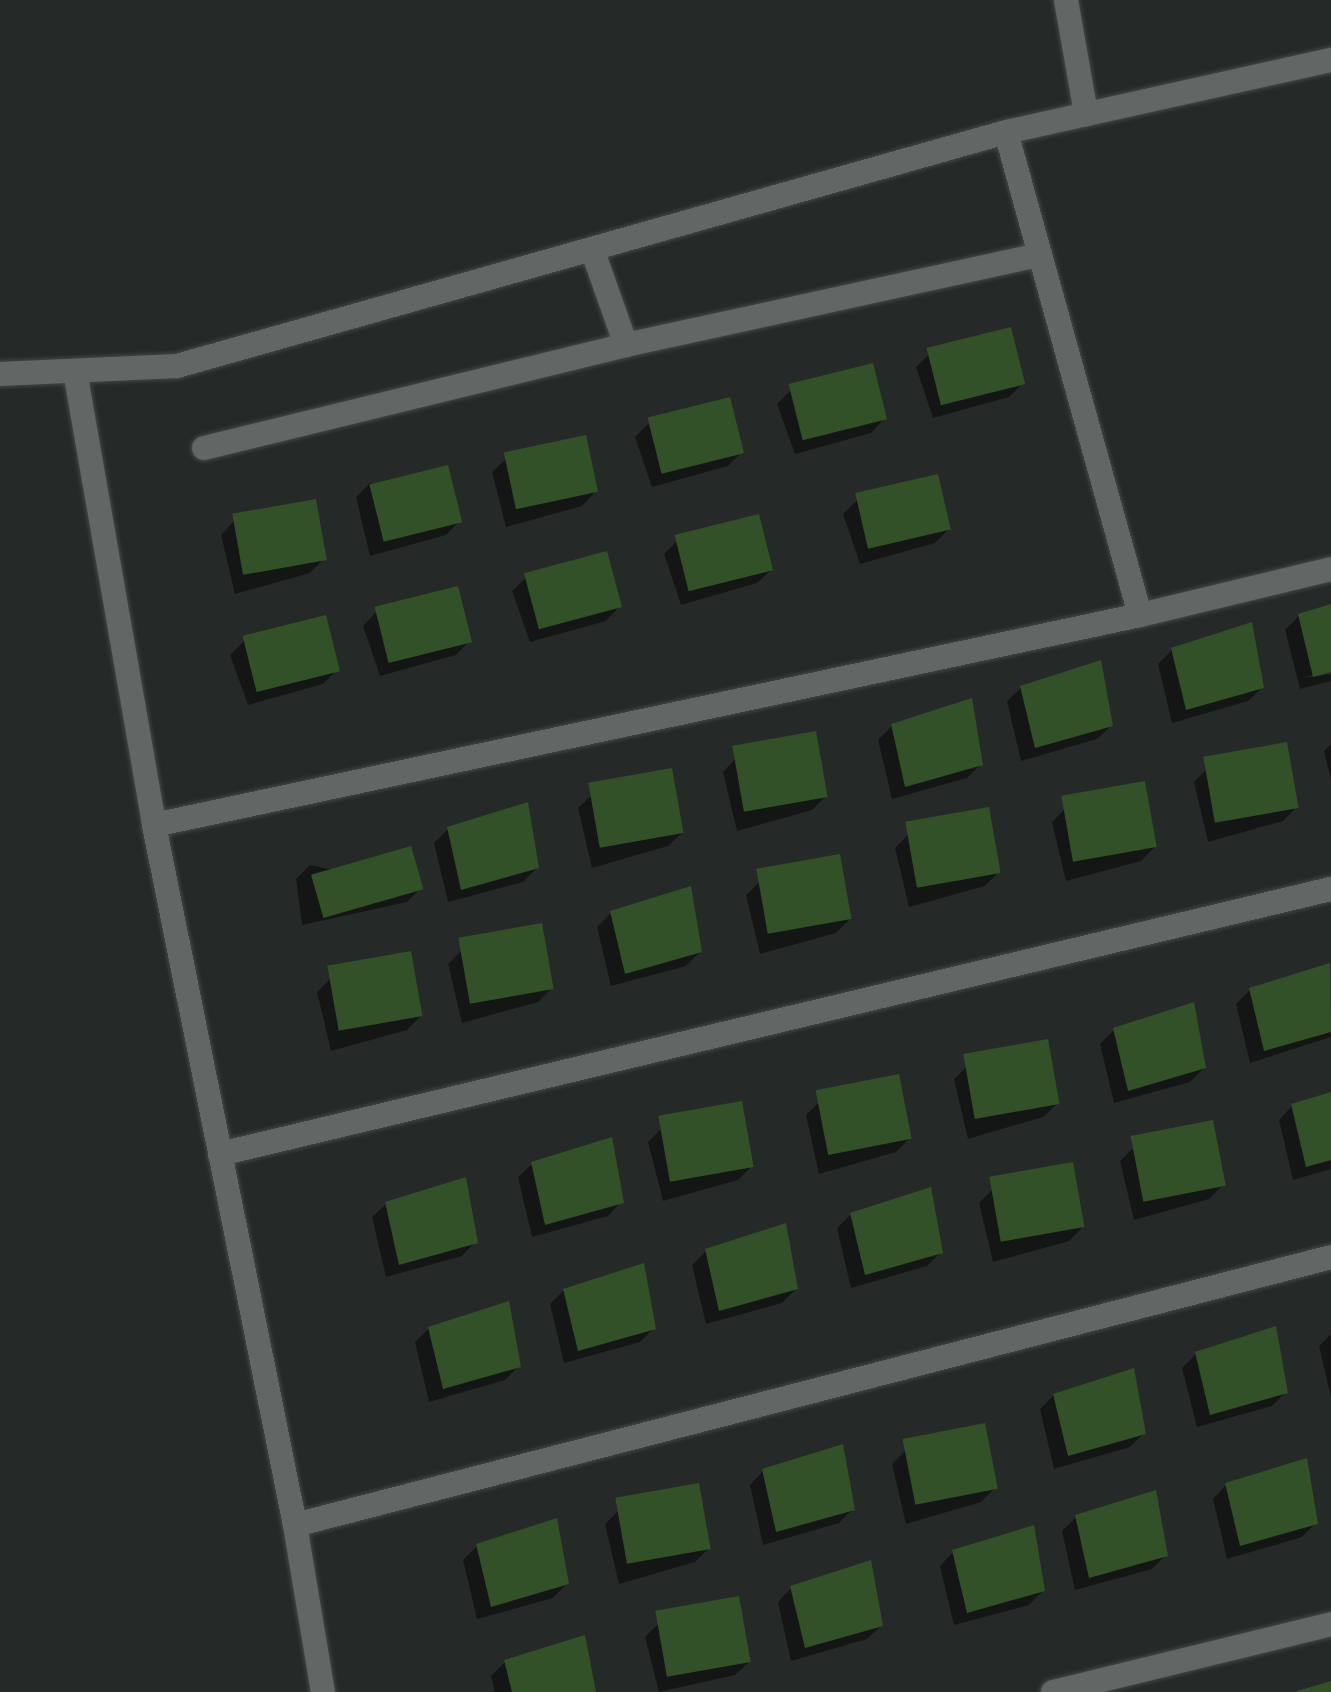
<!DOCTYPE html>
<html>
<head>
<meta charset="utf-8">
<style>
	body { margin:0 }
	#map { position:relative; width:1331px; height:1692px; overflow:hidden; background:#252a28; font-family:Montserrat,sans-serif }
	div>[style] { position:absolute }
	.shadow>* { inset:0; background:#0007 }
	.building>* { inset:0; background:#325128; transform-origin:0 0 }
	.roads { filter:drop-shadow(0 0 2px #434846) drop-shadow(0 0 2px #434846) }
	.minor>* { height:24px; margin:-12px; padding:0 12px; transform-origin:12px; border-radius:12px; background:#616764 }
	span { translate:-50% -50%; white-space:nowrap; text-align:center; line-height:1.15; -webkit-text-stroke:7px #1c211e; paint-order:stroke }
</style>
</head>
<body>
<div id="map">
	<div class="shadow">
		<i style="clip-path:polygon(930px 354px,1023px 383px,1009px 397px,933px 418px,916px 367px)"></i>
		<i style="clip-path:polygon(791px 390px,884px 419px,871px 433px,795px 454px,777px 404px)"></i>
		<i style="clip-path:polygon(649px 423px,742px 452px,728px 466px,652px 487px,635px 437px)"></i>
		<i style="clip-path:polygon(506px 459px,595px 492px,582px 506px,506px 527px,492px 472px)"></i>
		<i style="clip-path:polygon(937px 476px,949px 529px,935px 543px,860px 564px,843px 514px,857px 500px)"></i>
		<i style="clip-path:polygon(370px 483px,460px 521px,446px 535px,370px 556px,356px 497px)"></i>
		<i style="clip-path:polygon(234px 521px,324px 559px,310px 573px,235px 594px,221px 535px)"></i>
		<i style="clip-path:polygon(677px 541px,771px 570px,757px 583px,681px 605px,664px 554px)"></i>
		<i style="clip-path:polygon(526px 578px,619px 607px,606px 621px,530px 642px,512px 591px)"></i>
		<i style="clip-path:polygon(1331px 606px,1331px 670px,1303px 678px,1331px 674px,1331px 681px,1300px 689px,1285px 630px,1299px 616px)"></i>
		<i style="clip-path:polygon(376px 612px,470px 641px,456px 655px,380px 676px,363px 626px)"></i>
		<i style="clip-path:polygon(244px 641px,337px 670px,323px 684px,248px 705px,230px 655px)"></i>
		<i style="clip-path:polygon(1172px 650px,1262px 688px,1248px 701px,1172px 723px,1158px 664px)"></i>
		<i style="clip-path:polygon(1021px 688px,1111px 726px,1097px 739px,1021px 761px,1007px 701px)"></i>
		<i style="clip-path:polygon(892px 726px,981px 764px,967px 778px,892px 799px,878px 740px)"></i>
		<i style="clip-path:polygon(1331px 744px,1331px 780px,1324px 751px)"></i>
		<i style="clip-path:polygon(736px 758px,826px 796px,812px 810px,737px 831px,723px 772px)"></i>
		<i style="clip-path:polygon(1207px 769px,1297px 807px,1283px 821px,1208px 842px,1194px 782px)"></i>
		<i style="clip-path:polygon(592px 795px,682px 833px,668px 846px,592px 868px,578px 808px)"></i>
		<i style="clip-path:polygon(1066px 808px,1155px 847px,1141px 861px,1066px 881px,1052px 822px)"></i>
		<i style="clip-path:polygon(448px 829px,537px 868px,523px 882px,448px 902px,434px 843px)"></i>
		<i style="clip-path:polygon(909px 834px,999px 872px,985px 886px,909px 907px,895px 848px)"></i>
		<i style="clip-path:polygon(310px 865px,421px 888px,407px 902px,302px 925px,296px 879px)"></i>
		<i style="clip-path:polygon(760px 881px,850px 919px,836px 933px,760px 954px,746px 895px)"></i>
		<i style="clip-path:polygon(611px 913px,700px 952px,686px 966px,611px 986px,597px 927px)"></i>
		<i style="clip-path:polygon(462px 950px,552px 988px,538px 1002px,462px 1023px,448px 964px)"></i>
		<i style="clip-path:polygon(1329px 965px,1331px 1037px,1250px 1063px,1236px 1004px,1250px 990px)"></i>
		<i style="clip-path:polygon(331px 978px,421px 1016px,407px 1030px,331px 1051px,317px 992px)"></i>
		<i style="clip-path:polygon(1114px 1030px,1204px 1068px,1190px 1082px,1114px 1103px,1100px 1044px)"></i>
		<i style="clip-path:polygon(967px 1066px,1057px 1104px,1043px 1117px,968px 1139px,954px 1079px)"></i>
		<i style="clip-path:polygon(1331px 1094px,1331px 1169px,1293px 1180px,1279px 1120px,1292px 1106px)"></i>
		<i style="clip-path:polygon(820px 1101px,909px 1139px,896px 1152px,819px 1174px,806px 1115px)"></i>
		<i style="clip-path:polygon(662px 1128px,752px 1166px,738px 1180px,663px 1201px,648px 1142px)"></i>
		<i style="clip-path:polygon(1134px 1147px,1223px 1185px,1209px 1199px,1134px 1220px,1120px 1161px)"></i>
		<i style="clip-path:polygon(532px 1164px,621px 1202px,608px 1216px,532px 1237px,518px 1177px)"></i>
		<i style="clip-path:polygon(993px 1189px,1083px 1227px,1069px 1241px,993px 1262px,979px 1203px)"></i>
		<i style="clip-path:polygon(386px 1204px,475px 1242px,462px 1256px,386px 1277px,372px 1217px)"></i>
		<i style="clip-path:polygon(851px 1214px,941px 1252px,927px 1266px,851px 1288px,837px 1228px)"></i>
		<i style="clip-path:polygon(706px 1251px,796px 1289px,782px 1303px,706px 1324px,692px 1265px)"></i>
		<i style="clip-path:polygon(564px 1290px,654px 1328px,640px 1342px,564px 1363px,550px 1304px)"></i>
		<i style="clip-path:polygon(429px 1328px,519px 1366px,505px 1380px,429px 1402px,415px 1342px)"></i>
		<i style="clip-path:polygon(1331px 1334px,1331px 1397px,1319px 1346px)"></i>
		<i style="clip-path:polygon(1196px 1354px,1286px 1392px,1272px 1406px,1197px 1427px,1182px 1368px)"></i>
		<i style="clip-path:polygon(1054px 1395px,1144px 1433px,1130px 1447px,1054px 1469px,1040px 1409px)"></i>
		<i style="clip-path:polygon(906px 1450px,995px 1488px,981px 1502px,906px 1524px,892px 1464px)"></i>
		<i style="clip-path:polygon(763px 1471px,852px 1510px,839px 1523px,763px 1545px,750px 1485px)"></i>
		<i style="clip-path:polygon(1226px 1485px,1316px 1523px,1302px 1537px,1227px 1559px,1213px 1499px)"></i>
		<i style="clip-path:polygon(619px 1510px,709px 1548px,695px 1562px,619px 1584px,605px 1524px)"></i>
		<i style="clip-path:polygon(1076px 1517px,1166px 1555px,1152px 1569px,1075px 1590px,1062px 1531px)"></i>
		<i style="clip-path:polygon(477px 1546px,567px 1584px,553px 1598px,477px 1619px,463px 1560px)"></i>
		<i style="clip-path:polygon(953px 1552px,1043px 1591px,1029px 1605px,954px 1625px,940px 1566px)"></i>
		<i style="clip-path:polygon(791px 1588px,881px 1626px,867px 1639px,791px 1661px,778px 1602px)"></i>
		<i style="clip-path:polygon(659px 1623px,749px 1662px,735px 1675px,659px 1692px,645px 1637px)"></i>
		<i style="clip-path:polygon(505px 1662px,594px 1692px,495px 1692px,491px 1676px)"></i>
	</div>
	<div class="building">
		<i style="left:1011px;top:327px;width:59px;height:87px;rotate:76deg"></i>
		<i style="left:873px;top:363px;width:58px;height:87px;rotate:76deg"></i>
		<i style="left:730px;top:397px;width:58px;height:85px;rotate:76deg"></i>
		<i style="left:586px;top:435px;width:58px;height:84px;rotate:78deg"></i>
		<i style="left:448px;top:465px;width:59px;height:81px;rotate:76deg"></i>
		<i style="left:938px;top:474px;width:57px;height:85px;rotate:77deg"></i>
		<i style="left:316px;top:499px;width:62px;height:85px;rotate:80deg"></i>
		<i style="left:759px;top:514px;width:58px;height:87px;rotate:76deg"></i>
		<i style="left:607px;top:551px;width:58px;height:86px;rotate:75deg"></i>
		<i style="left:458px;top:586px;width:58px;height:86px;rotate:76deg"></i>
		<i style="clip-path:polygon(1331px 604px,1331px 672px,1313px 677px,1298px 614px)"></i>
		<i style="left:326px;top:615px;width:58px;height:86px;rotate:76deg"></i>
		<i style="clip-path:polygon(1252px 622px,1264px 688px,1186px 710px,1171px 648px)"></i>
		<i style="clip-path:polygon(1101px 660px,1113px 726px,1035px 748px,1020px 686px)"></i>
		<i style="clip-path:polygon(972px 698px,983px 765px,905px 787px,891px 724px)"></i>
		<i style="left:816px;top:731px;width:67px;height:85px;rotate:80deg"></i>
		<i style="left:1287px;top:742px;width:67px;height:85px;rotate:80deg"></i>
		<i style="left:672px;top:768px;width:66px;height:85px;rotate:80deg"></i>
		<i style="left:1145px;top:781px;width:67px;height:85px;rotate:80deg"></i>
		<i style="clip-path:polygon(528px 802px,539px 868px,461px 890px,447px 827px)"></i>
		<i style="left:989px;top:807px;width:67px;height:85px;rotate:80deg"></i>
		<i style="left:411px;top:846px;width:45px;height:104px;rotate:74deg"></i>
		<i style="left:840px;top:854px;width:66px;height:85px;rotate:80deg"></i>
		<i style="clip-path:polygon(691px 886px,702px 952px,625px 974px,610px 911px)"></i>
		<i style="left:542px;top:923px;width:67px;height:85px;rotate:80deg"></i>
		<i style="left:411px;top:951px;width:66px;height:85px;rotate:80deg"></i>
		<i style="clip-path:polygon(1330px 963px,1331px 1032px,1264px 1051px,1249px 988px)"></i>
		<i style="clip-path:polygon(1194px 1002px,1206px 1068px,1128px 1091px,1113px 1028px)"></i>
		<i style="left:1048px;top:1039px;width:66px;height:86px;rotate:80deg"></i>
		<i style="left:899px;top:1074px;width:66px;height:85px;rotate:79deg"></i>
		<i style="clip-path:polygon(1331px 1092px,1331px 1160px,1306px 1167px,1291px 1104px)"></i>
		<i style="left:742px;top:1101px;width:67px;height:85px;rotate:80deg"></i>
		<i style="left:1213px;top:1120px;width:67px;height:84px;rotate:79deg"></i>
		<i style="clip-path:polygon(612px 1137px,624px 1203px,545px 1225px,531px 1162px)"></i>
		<i style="left:1073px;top:1162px;width:66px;height:85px;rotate:80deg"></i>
		<i style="clip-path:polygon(466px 1177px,478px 1243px,399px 1265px,385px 1202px)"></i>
		<i style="clip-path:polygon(931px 1187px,943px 1253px,865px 1275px,850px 1213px)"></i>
		<i style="clip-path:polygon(786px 1223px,798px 1289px,719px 1311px,705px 1249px)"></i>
		<i style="clip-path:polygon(644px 1263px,656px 1329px,578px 1351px,563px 1289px)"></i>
		<i style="clip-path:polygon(509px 1301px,521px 1367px,443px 1389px,428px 1327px)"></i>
		<i style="clip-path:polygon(1276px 1326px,1288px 1393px,1210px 1415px,1195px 1352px)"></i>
		<i style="clip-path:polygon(1134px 1368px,1146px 1434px,1068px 1456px,1053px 1394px)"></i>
		<i style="left:985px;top:1423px;width:67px;height:84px;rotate:79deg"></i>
		<i style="clip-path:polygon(843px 1444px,855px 1510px,776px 1532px,762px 1469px)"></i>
		<i style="clip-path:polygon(1307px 1458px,1318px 1524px,1240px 1546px,1225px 1483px)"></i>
		<i style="left:699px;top:1483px;width:67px;height:85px;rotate:80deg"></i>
		<i style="clip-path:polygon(1156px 1490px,1168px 1556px,1089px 1578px,1075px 1515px)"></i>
		<i style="clip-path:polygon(557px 1518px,569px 1584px,491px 1607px,476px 1544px)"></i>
		<i style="clip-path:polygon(1034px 1525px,1045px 1591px,967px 1613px,952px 1550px)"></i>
		<i style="clip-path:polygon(871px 1560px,883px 1626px,805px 1648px,790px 1586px)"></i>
		<i style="left:739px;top:1596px;width:67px;height:85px;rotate:80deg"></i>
		<i style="clip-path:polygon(585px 1635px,596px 1692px,512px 1692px,504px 1660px)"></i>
		<i style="clip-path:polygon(1331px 1681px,1331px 1692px,1297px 1692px,1297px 1691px)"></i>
	</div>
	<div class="roads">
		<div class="minor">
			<i style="left:1066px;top:0;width:116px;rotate:80deg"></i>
			<i style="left:1006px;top:132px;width:501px;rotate:74.49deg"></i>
			<i style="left:1140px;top:615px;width:196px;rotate:-13.5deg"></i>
			<i style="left:592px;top:249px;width:102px;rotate:70.5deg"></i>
			<i style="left:75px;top:371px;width:461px;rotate:80.1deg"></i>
			<i style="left:154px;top:825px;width:714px;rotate:78.61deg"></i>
			<i style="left:295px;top:1525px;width:169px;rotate:80.5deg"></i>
			<i style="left:0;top:374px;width:177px;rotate:-2.6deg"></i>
			<i style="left:177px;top:366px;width:861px;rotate:-15.76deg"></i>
			<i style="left:1006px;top:132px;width:333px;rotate:-12.5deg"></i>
			<i style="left:204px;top:448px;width:434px;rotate:-13.7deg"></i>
			<i style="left:626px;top:345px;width:424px;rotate:-12.3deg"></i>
			<i style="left:154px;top:825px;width:1008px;rotate:-12.02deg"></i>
			<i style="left:220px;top:1154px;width:1142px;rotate:-13.42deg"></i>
			<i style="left:295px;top:1525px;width:1070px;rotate:-14.5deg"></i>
			<i style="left:1053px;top:1692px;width:286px;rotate:-13.7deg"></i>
		</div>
	</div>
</div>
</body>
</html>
